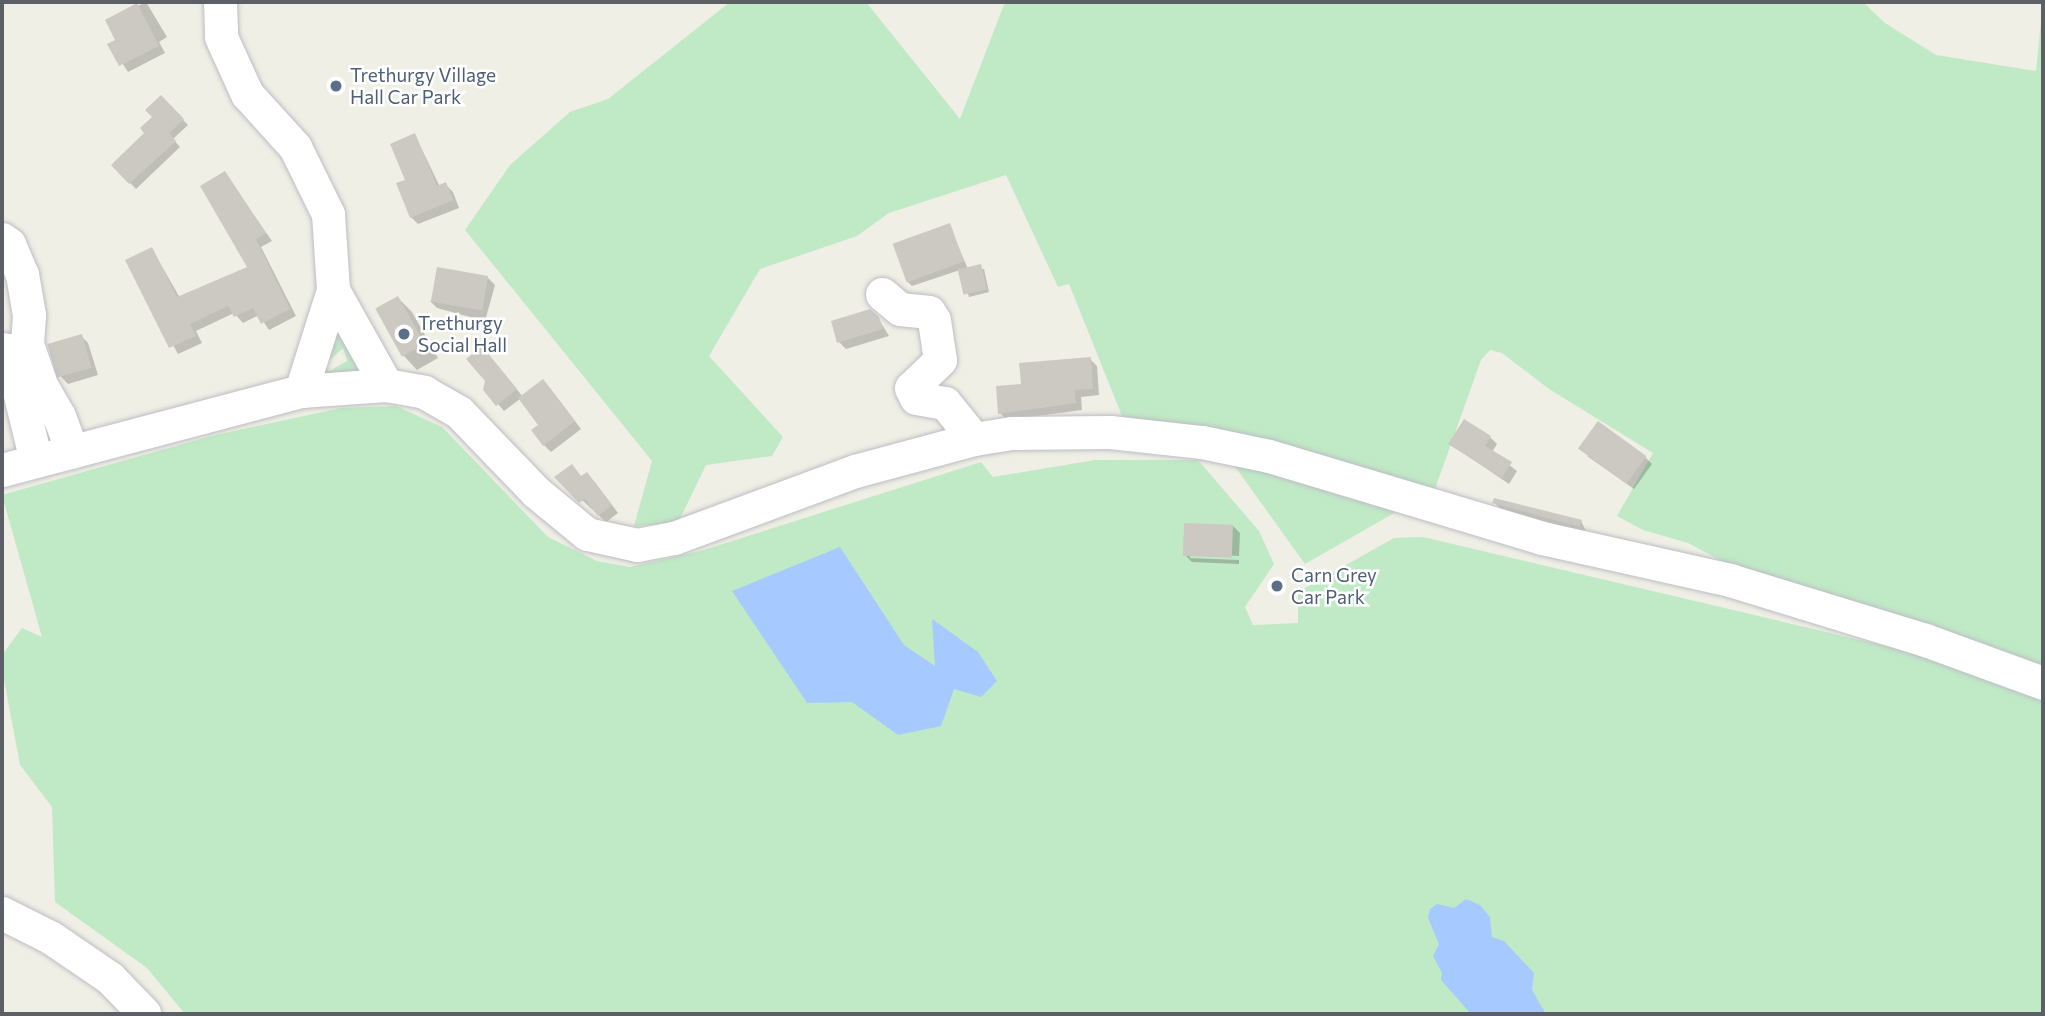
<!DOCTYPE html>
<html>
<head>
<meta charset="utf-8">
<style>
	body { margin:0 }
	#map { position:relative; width:2045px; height:1016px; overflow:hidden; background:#f0efe5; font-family:Commissioner,sans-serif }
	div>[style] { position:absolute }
	.green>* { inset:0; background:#c0e9c6 }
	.water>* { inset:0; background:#a6caff }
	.shadow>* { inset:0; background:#0003 }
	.building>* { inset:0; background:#cbc9c2; transform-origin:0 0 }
	.roads { filter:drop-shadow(0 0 2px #bcbdc4) drop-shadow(0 0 2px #bcbdc4) }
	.minor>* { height:33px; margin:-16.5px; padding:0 16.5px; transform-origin:16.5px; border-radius:16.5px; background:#fff }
	.dots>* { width:19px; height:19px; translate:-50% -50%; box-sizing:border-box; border:4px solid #fff; border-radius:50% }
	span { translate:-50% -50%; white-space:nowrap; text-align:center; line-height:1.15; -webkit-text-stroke:5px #fff; paint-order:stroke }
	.service-label { font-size:19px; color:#4e5e75 }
	.left { translate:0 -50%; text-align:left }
	.frame { position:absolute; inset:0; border:4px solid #5c5f66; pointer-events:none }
</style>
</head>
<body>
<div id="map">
	<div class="green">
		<i style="clip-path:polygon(730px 2px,866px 2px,960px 119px,1005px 2px,1863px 2px,1885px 23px,1936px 55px,2036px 71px,2043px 2px,2043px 667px,1748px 575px,1688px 543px,1643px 530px,1617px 516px,1653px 453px,1549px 389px,1502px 353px,1490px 350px,1481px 360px,1435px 489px,1124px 421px,1069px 284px,1058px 287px,1006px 175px,889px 213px,857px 236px,760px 269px,709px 356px,783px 437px,772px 456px,706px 465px,678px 523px,634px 526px,652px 461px,465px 230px,510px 165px,570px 112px,608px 99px)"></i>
		<i style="clip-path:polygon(evenodd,336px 322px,367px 371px,317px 377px,336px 322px,343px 348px,347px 361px,328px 372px,326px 364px,343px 348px)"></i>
		<i style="clip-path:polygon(396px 406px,442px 427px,548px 537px,597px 561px,630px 567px,704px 550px,981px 462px,993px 477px,1095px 460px,1198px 460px,1259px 531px,1274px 564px,1245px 607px,1253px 625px,1298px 623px,1298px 592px,1394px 538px,1423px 537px,1945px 660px,2043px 697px,2043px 1014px,185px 1014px,147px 968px,55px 902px,52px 807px,20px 765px,2px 669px,2px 655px,22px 628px,42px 637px,2px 495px,211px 436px,341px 408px)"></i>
		<i style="clip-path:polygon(1231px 461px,1396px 512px,1305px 564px)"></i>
	</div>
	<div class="water">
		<i style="clip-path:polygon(840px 547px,904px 645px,935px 666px,932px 619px,978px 652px,997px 681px,981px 697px,954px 689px,941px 726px,898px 735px,852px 702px,807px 703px,732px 591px)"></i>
		<i style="clip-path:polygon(1466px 899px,1480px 905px,1490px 917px,1492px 937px,1504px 941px,1534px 973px,1532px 990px,1546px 1014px,1471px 1014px,1441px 980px,1442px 973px,1433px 956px,1439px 944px,1428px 918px,1430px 909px,1437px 904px,1454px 908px)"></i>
	</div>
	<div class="shadow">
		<i style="clip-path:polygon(146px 2px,167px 37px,159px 42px,165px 53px,128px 72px,110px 44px,117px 41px,107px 21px)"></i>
		<i style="clip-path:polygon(161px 97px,188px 125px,173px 139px,180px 147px,136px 189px,113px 165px,147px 133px)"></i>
		<i style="clip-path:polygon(415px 135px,440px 187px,446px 185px,453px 192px,459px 208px,418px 224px,411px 217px,407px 181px)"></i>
		<i style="clip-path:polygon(224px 173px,272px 241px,261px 247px,296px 316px,269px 330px,259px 315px,243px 323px,234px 313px,196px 331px,202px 343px,178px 354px,127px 261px,152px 249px,180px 298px,249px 268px)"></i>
		<i style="clip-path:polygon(949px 225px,968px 269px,984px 269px,989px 292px,969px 297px,960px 270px,912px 286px,907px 281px)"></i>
		<i style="clip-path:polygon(488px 278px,495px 285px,485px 321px,437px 308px,430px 301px)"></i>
		<i style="clip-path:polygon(398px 298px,412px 312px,438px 358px,417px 370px,403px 355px)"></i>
		<i style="clip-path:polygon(878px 318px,889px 336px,846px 349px,839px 342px)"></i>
		<i style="clip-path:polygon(81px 336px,88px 343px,98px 375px,68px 384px,61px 377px)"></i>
		<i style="clip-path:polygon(489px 355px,523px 397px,550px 388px,581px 429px,551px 452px,544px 445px,541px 425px,520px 399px,504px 411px,498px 404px)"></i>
		<i style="clip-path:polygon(1090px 359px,1097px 366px,1099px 395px,1081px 397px,1082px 410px,1007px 420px,1000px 413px,1022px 385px)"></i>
		<i style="clip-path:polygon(1490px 437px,1497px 444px,1492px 452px,1517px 471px,1509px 484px,1450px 444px)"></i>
		<i style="clip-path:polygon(1587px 456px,1645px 457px,1652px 464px,1634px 489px)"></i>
		<i style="clip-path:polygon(557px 477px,594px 481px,618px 513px,606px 522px)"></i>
		<i style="clip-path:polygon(1494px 502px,1581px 521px,1587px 533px,1501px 509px)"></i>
		<i style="clip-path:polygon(1233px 526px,1240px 533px,1239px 556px,1190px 554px,1190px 558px,1239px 560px,1239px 564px,1192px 562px,1185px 555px)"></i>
	</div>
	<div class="building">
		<i style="clip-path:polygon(137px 3px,159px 46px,119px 66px,107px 44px,115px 40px,105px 20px)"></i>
		<i style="clip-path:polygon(161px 95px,184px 119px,169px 133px,176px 141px,129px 184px,111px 165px,144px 133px,140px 128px,152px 117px,145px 110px)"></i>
		<i style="clip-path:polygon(415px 133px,437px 186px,446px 182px,453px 200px,410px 218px,396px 183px,405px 180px,390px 144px)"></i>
		<i style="clip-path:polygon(225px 171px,266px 233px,256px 239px,290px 309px,261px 324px,253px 308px,234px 317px,228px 306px,190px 324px,196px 336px,169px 348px,125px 260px,152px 247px,177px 297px,247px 267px,200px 186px)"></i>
		<i style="left:950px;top:223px;width:41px;height:61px;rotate:70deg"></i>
		<i style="left:981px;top:264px;width:26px;height:24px;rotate:77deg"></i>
		<i style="left:437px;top:267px;width:52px;height:35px;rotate:10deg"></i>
		<i style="left:398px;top:296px;width:55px;height:26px;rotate:61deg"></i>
		<i style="clip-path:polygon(870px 309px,879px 317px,883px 329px,837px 343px,831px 321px)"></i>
		<i style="left:82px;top:334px;width:35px;height:36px;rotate:74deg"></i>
		<i style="clip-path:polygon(482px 346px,517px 389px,496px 406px,483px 390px,485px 381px,466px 359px)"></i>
		<i style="clip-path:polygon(1091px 357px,1093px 389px,1075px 390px,1076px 403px,998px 414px,996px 386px,1021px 384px,1019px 363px)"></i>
		<i style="clip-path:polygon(543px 379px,575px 421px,543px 446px,531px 430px,538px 425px,518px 398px)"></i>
		<i style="clip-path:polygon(1464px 419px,1491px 436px,1485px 446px,1512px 462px,1502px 478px,1448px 444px)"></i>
		<i style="left:1598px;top:421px;width:60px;height:34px;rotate:36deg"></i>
		<i style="clip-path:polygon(572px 464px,581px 476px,587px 472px,612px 505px,598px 516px,585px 499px,579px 503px,554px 477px)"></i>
		<i style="clip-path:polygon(1494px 498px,1582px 520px,1580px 527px,1492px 503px)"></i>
		<i style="left:1184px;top:523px;width:49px;height:33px;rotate:2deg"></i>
	</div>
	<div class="roads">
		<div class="minor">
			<i style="left:220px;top:2px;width:35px;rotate:88deg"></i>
			<i style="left:221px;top:37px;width:63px;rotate:65.5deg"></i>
			<i style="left:247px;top:94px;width:72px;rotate:47.8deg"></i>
			<i style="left:295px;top:147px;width:75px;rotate:63.8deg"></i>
			<i style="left:328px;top:214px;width:76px;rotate:86.2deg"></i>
			<i style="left:333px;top:290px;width:106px;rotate:107.6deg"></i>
			<i style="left:2px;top:239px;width:9px;rotate:36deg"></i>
			<i style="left:9px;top:244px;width:33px;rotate:67deg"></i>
			<i style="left:22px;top:274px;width:42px;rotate:80.3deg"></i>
			<i style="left:29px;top:315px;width:29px;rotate:94deg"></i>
			<i style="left:27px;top:344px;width:43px;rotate:71.1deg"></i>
			<i style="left:41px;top:385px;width:36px;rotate:60deg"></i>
			<i style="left:59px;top:416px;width:38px;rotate:70deg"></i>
			<i style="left:333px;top:290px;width:109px;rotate:60.8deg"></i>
			<i style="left:882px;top:294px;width:23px;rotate:40deg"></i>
			<i style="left:900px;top:309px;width:29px;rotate:6deg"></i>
			<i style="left:929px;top:312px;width:9px;rotate:58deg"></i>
			<i style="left:934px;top:320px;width:40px;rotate:81.5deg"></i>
			<i style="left:940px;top:360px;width:40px;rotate:136deg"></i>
			<i style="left:911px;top:388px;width:11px;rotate:63deg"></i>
			<i style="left:916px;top:398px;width:29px;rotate:10deg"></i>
			<i style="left:945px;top:403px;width:46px;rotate:51.1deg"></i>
			<i style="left:2px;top:349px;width:7px;rotate:8deg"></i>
			<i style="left:9px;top:350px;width:114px;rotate:76.3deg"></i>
			<i style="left:2px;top:470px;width:309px;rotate:-14.8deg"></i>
			<i style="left:301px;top:391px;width:85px;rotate:-4deg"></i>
			<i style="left:386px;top:385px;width:39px;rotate:10deg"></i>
			<i style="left:424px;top:392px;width:40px;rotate:29.7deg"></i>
			<i style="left:459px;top:412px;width:111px;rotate:46.1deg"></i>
			<i style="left:536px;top:492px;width:66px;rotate:39.5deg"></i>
			<i style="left:587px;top:534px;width:51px;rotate:12.4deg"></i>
			<i style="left:637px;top:545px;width:38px;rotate:-11deg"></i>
			<i style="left:674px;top:538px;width:193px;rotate:-20.3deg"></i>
			<i style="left:855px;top:471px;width:123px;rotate:-15.1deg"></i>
			<i style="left:974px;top:439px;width:38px;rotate:-9deg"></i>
			<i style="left:1012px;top:433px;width:98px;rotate:-0.6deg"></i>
			<i style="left:1110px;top:432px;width:93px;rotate:6.2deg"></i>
			<i style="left:1202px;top:442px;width:68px;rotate:11.8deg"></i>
			<i style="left:1269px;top:456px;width:285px;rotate:16.7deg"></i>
			<i style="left:1542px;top:538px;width:193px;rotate:12.6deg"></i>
			<i style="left:1730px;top:580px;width:204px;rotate:17.1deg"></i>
			<i style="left:1925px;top:640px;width:126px;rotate:20deg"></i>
			<i style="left:2px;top:913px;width:54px;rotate:26.6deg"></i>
			<i style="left:50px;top:937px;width:73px;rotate:34.3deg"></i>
			<i style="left:110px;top:978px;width:49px;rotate:45.8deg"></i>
		</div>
	</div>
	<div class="dots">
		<i style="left:336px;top:86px;background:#5c6f8a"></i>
		<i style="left:404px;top:334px;background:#5c6f8a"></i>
		<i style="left:1277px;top:586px;background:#5c6f8a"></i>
	</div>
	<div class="service-label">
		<span class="left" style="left:350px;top:86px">Trethurgy Village<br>Hall Car Park</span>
		<span class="left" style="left:418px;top:334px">Trethurgy<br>Social Hall</span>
		<span class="left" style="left:1291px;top:586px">Carn Grey<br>Car Park</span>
	</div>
	<div class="frame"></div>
</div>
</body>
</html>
